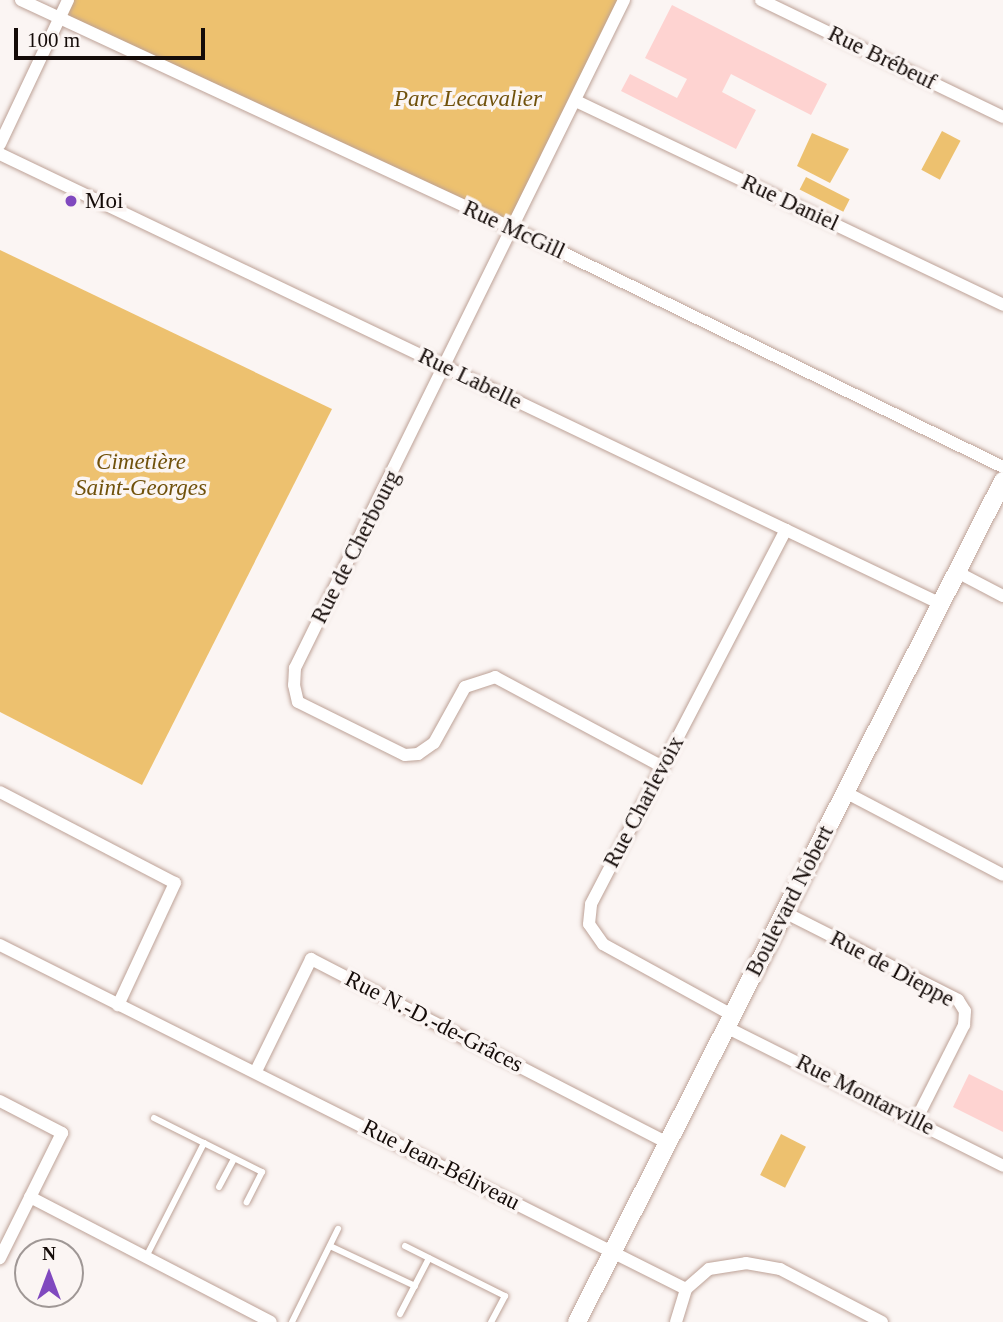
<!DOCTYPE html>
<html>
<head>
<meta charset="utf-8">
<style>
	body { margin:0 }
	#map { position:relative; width:1003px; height:1322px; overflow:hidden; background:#fbf5f3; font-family:Georgia,serif }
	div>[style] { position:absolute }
	.green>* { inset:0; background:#edc16f; transform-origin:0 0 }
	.building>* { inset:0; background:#fed3d1 }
	.roads { filter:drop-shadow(0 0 2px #bda297) drop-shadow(0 0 2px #bda297) }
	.lane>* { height:6px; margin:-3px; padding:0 3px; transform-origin:3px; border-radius:3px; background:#fff }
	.street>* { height:12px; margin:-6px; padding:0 6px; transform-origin:6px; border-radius:6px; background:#fff }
	.secondary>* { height:18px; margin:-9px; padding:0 9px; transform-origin:9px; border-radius:9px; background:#fff }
	.dots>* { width:19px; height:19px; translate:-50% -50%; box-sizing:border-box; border:4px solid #fbf5f3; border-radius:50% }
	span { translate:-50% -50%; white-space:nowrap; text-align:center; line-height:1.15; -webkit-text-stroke:7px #fbf5f3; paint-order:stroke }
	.street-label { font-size:23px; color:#140b08 }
	.park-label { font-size:23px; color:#70510b; font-style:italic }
	.poi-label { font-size:23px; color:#140b08 }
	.left { translate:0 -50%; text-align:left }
	.north { position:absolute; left:14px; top:1238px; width:70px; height:70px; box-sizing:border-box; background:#fbf5f3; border:2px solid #9f9795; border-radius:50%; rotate:0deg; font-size:19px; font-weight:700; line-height:28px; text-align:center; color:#140b08 }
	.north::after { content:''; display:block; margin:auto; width:24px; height:32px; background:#8049bf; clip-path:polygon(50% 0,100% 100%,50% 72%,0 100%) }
	.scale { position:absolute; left:14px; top:28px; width:191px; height:32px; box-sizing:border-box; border:4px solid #140b08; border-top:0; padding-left:9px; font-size:21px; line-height:24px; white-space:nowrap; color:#140b08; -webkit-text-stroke:5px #fbf5f3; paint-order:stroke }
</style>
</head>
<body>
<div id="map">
	<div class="green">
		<i style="clip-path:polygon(68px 0,624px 0,514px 229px,59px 18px)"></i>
		<i style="left:942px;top:131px;width:21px;height:44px;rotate:28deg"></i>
		<i style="clip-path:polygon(812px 133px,849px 149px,830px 183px,797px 166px)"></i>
		<i style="left:806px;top:177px;width:49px;height:14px;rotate:27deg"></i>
		<i style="clip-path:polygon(0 250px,332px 409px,142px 785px,0 712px)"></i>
		<i style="left:781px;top:1134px;width:28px;height:46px;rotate:27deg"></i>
	</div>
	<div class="building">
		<i style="clip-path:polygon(672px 5px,827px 84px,811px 115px,731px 74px,722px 92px,756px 110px,736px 149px,621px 91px,630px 74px,677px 98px,687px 79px,645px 58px)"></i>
		<i style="clip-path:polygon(969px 1074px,1003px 1091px,1003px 1132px,953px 1107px)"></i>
	</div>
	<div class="roads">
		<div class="lane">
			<i style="left:154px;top:1118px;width:56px;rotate:26.6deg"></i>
			<i style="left:219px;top:1187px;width:32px;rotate:-62deg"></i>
			<i style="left:330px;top:1246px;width:94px;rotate:25.2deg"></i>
			<i style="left:405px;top:1246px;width:112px;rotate:26.6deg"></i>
			<i style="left:505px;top:1296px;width:30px;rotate:118deg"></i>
			<i style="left:146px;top:1257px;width:128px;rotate:-63deg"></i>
			<i style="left:204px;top:1143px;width:65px;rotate:26.6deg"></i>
			<i style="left:262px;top:1172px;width:34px;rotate:117deg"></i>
			<i style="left:400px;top:1314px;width:63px;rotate:-62.6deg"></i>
			<i style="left:292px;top:1322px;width:104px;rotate:-63.7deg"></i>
		</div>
		<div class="street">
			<i style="left:21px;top:0;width:544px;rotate:24.92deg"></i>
			<i style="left:514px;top:229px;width:544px;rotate:25.95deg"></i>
			<i style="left:624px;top:0;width:745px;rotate:116.22deg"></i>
			<i style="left:295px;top:668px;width:17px;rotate:93deg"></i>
			<i style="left:294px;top:685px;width:17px;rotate:77deg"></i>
			<i style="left:298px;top:702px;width:119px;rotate:26.4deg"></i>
			<i style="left:405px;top:755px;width:13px;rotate:-4deg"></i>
			<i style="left:418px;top:754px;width:19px;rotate:-35deg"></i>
			<i style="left:434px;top:743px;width:64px;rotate:-61deg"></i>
			<i style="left:465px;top:687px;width:32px;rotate:-18deg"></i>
			<i style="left:495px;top:677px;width:191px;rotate:28.2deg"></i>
			<i style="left:761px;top:0;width:269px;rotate:25.8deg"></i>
			<i style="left:576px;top:101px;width:473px;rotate:25.5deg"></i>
			<i style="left:0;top:144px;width:159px;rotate:-64.7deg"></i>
			<i style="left:0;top:154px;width:1043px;rotate:25.56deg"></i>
			<i style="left:957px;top:572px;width:52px;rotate:27.6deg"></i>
			<i style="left:0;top:792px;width:197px;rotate:27.5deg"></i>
			<i style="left:175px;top:883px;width:135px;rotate:115deg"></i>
			<i style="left:845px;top:792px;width:178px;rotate:27.7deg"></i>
			<i style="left:784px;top:912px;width:195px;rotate:26.8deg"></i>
			<i style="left:958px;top:1000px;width:13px;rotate:58deg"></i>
			<i style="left:965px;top:1011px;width:14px;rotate:94deg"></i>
			<i style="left:964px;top:1025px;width:106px;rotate:116.8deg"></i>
			<i style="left:0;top:945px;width:767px;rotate:26.63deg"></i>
			<i style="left:686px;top:1289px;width:30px;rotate:-41deg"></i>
			<i style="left:709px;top:1269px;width:37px;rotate:-9deg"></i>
			<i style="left:746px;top:1263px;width:35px;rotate:10deg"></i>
			<i style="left:780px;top:1269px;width:115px;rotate:27.5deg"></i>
			<i style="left:732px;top:1015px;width:147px;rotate:-151.2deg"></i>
			<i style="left:603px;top:944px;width:24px;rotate:-125deg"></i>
			<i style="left:589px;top:924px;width:20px;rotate:-84deg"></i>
			<i style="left:591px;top:904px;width:422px;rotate:-62.5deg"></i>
			<i style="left:726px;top:1027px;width:310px;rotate:26.6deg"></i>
			<i style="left:256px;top:1071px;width:125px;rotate:-63.8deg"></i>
			<i style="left:311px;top:959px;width:401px;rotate:27.3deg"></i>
			<i style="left:0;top:1101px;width:70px;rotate:27.3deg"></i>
			<i style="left:62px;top:1133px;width:140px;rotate:116.4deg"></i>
			<i style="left:30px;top:1197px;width:271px;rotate:27.4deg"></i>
			<i style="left:676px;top:1322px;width:34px;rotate:-73deg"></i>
		</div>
		<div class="secondary">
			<i style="left:577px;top:1322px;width:943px;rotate:-63.14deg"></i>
		</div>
	</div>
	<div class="dots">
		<i style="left:71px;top:201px;background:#8049bf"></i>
	</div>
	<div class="street-label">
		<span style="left:882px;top:58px;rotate:26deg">Rue Brébeuf</span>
		<span style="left:790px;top:203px;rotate:25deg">Rue Daniel</span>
		<span style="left:514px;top:230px;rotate:25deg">Rue McGill</span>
		<span style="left:470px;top:379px;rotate:26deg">Rue Labelle</span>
		<span style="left:356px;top:547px;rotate:-63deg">Rue de Cherbourg</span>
		<span style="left:644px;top:802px;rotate:-62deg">Rue Charlevoix</span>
		<span style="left:790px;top:901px;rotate:-63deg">Boulevard Nobert</span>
		<span style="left:892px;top:969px;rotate:28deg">Rue de Dieppe</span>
		<span style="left:434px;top:1022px;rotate:27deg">Rue N.-D.-de-Grâces</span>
		<span style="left:865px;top:1095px;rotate:27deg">Rue Montarville</span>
		<span style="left:441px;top:1165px;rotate:27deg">Rue Jean-Béliveau</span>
	</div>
	<div class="park-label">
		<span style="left:468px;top:99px">Parc Lecavalier</span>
		<span style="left:141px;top:475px">Cimetière<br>Saint-Georges</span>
	</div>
	<div class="poi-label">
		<span class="left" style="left:85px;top:201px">Moi</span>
	</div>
	<div class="north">N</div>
	<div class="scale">100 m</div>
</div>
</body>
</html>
